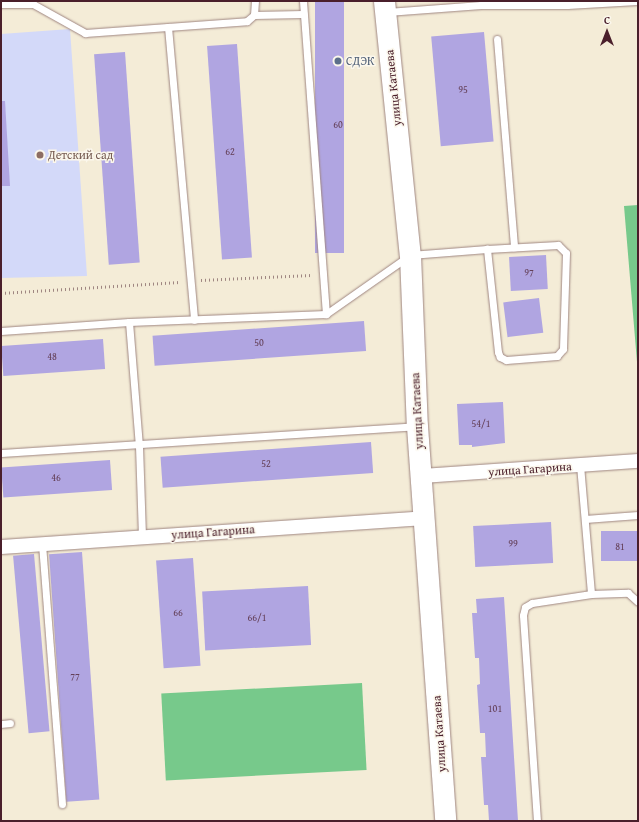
<!DOCTYPE html>
<html>
<head>
<meta charset="utf-8">
<style>
	body { margin:0 }
	#map { position:relative; width:639px; height:822px; overflow:hidden; background:#f4ecd7; font-family:"Gentium Book Plus",serif }
	div>[style] { position:absolute }
	.built>* { inset:0; background:#d3d9f9 }
	.green>* { inset:0; background:#77c98b; transform-origin:0 0 }
	.building>* { inset:0; background:#b0a5e1; transform-origin:0 0 }
	.path>* { height:2.5px; margin-top:-1.25px; transform-origin:0; background:repeating-linear-gradient(90deg,#9f8681 0 1px,transparent 0 4px) }
	.roads { filter:drop-shadow(0 0 1px #9f8681) drop-shadow(0 0 1px #9f8681) }
	.lane>* { height:7px; margin:-3.5px; padding:0 3.5px; transform-origin:3.5px; border-radius:3.5px; background:#fff }
	.street>* { height:14px; margin:-7px; padding:0 7px; transform-origin:7px; border-radius:7px; background:#fff }
	.secondary>* { height:21px; margin:-10.5px; padding:0 10.5px; transform-origin:10.5px; border-radius:10.5px; background:#fff }
	.dots>* { width:11px; height:11px; translate:-50% -50%; box-sizing:border-box; border:2px solid #fbf7ec; border-radius:50% }
	span { translate:-50% -50%; white-space:nowrap; text-align:center; line-height:1.15; -webkit-text-stroke:3px #fbf7ec; paint-order:stroke }
	.number-label { font-size:10px; color:#644058 }
	.number-label span { -webkit-text-stroke-width:0 }
	.service-label { font-size:12px; color:#4e5e75 }
	.left { translate:0 -50%; text-align:left }
	.street-label { font-size:12px; color:#4a1f2b }
	.education-label { font-size:12px; color:#785e54 }
	.frame { position:absolute; inset:0; border:2px solid #4a1f2b; pointer-events:none }
	.north { position:absolute; left:587px; top:12px; width:40px; height:40px; -webkit-text-stroke:3px #fbf7ec; paint-order:stroke; rotate:0deg; font-size:11px; font-weight:700; line-height:16px; text-align:center; color:#4a1f2b }
	.north::after { content:''; display:block; margin:auto; width:14px; height:18px; background:#4a1f2b; clip-path:polygon(50% 0,100% 100%,50% 72%,0 100%) }
</style>
</head>
<body>
<div id="map">
	<div class="built">
		<i style="clip-path:polygon(70px 29px,87px 276px,1px 278px,1px 34px)"></i>
	</div>
	<div class="green">
		<i style="clip-path:polygon(638px 205px,638px 374px,624px 206px)"></i>
		<i style="left:362px;top:683px;width:87px;height:201px;rotate:87deg"></i>
	</div>
	<div class="building">
		<i style="left:315px;top:1px;width:29px;height:252px"></i>
		<i style="left:484px;top:32px;width:110px;height:53px;rotate:85deg"></i>
		<i style="left:237px;top:44px;width:214px;height:30px;rotate:86deg"></i>
		<i style="left:125px;top:52px;width:211px;height:31px;rotate:86deg"></i>
		<i style="clip-path:polygon(1px 101px,5px 101px,10px 186px,1px 186px)"></i>
		<i style="left:546px;top:255px;width:34px;height:37px;rotate:87deg"></i>
		<i style="left:539px;top:298px;width:35px;height:36px;rotate:83deg"></i>
		<i style="left:364px;top:321px;width:30px;height:212px;rotate:86deg"></i>
		<i style="left:103px;top:339px;width:30px;height:102px;rotate:86deg"></i>
		<i style="clip-path:polygon(503px 402px,505px 443px,472px 447px,472px 445px,459px 445px,457px 404px)"></i>
		<i style="left:371px;top:442px;width:31px;height:211px;rotate:86deg"></i>
		<i style="left:110px;top:460px;width:30px;height:109px;rotate:86deg"></i>
		<i style="left:551px;top:522px;width:41px;height:78px;rotate:87deg"></i>
		<i style="left:638px;top:531px;width:30px;height:37px;rotate:90deg"></i>
		<i style="left:82px;top:552px;width:248px;height:33px;rotate:86deg"></i>
		<i style="left:34px;top:554px;width:178px;height:21px;rotate:85deg"></i>
		<i style="left:193px;top:558px;width:108px;height:37px;rotate:86deg"></i>
		<i style="left:308px;top:586px;width:59px;height:106px;rotate:87deg"></i>
		<i style="clip-path:polygon(504px 597px,518px 821px,489px 821px,488px 805px,484px 805px,481px 757px,486px 757px,485px 733px,480px 733px,477px 685px,480px 684px,479px 658px,475px 658px,472px 613px,477px 613px,476px 599px)"></i>
	</div>
	<div class="path">
		<i style="left:201px;top:280px;width:111px;rotate:-2.6deg"></i>
		<i style="left:1px;top:293px;width:179px;rotate:-3.5deg"></i>
	</div>
	<div class="roads">
		<div class="lane">
			<i style="left:303px;top:1px;width:314px;rotate:85.8deg"></i>
			<i style="left:1px;top:4px;width:32px"></i>
			<i style="left:33px;top:4px;width:60px;rotate:29.1deg"></i>
			<i style="left:85px;top:33px;width:162px;rotate:-4.2deg"></i>
			<i style="left:247px;top:21px;width:9px;rotate:-41deg"></i>
			<i style="left:254px;top:15px;width:49px;rotate:-1.2deg"></i>
			<i style="left:387px;top:12px;width:94px;rotate:-4.3deg"></i>
			<i style="left:481px;top:5px;width:86px"></i>
			<i style="left:567px;top:5px;width:70px;rotate:-3.3deg"></i>
			<i style="left:254px;top:15px;width:14px;rotate:-86deg"></i>
			<i style="left:168px;top:27px;width:294px;rotate:84.9deg"></i>
			<i style="left:497px;top:39px;width:209px;rotate:85.3deg"></i>
			<i style="left:129px;top:322px;width:124px;rotate:85.4deg"></i>
			<i style="left:139px;top:446px;width:91px;rotate:88.1deg"></i>
			<i style="left:1px;top:331px;width:128px;rotate:-4deg"></i>
			<i style="left:129px;top:322px;width:197px;rotate:-2.3deg"></i>
			<i style="left:326px;top:314px;width:103px;rotate:-35.1deg"></i>
			<i style="left:410px;top:255px;width:77px;rotate:-4.5deg"></i>
			<i style="left:487px;top:249px;width:71px;rotate:-3.2deg"></i>
			<i style="left:558px;top:245px;width:11px;rotate:45deg"></i>
			<i style="left:566px;top:253px;width:96px;rotate:91.8deg"></i>
			<i style="left:563px;top:349px;width:9px;rotate:131deg"></i>
			<i style="left:557px;top:356px;width:51px;rotate:175.5deg"></i>
			<i style="left:506px;top:360px;width:7px;rotate:-153deg"></i>
			<i style="left:500px;top:357px;width:5px;rotate:-112deg"></i>
			<i style="left:498px;top:352px;width:104px;rotate:-96.1deg"></i>
			<i style="left:1px;top:453px;width:416px;rotate:-3.7deg"></i>
			<i style="left:580px;top:465px;width:129px;rotate:85.1deg"></i>
			<i style="left:585px;top:519px;width:53px;rotate:-4.3deg"></i>
			<i style="left:42px;top:544px;width:261px;rotate:85.6deg"></i>
			<i style="left:1px;top:724px;width:9px;rotate:-6deg"></i>
			<i style="left:537px;top:821px;width:206px;rotate:-93.9deg"></i>
			<i style="left:523px;top:615px;width:8px;rotate:-76deg"></i>
			<i style="left:525px;top:607px;width:8px;rotate:-30deg"></i>
			<i style="left:532px;top:603px;width:60px;rotate:-8.7deg"></i>
			<i style="left:591px;top:594px;width:37px;rotate:-2deg"></i>
			<i style="left:628px;top:593px;width:13px;rotate:42deg"></i>
		</div>
		<div class="street">
			<i style="left:422px;top:476px;width:217px;rotate:-4deg"></i>
			<i style="left:1px;top:547px;width:425px;rotate:-3.9deg"></i>
		</div>
		<div class="secondary">
			<i style="left:384px;top:1px;width:255px;rotate:84.2deg"></i>
			<i style="left:410px;top:255px;width:171px;rotate:87.7deg"></i>
			<i style="left:417px;top:426px;width:396px;rotate:85.9deg"></i>
		</div>
	</div>
	<div class="dots">
		<i style="left:338px;top:61px;background:#5c6f8a"></i>
		<i style="left:40px;top:155px;background:#8d6e63"></i>
	</div>
	<div class="number-label">
		<span style="left:463px;top:90px">95</span>
		<span style="left:338px;top:125px">60</span>
		<span style="left:230px;top:152px">62</span>
		<span style="left:529px;top:273px">97</span>
		<span style="left:259px;top:343px">50</span>
		<span style="left:52px;top:357px">48</span>
		<span style="left:481px;top:424px">54/1</span>
		<span style="left:266px;top:464px">52</span>
		<span style="left:56px;top:478px">46</span>
		<span style="left:513px;top:544px">99</span>
		<span style="left:620px;top:547px">81</span>
		<span style="left:178px;top:613px">66</span>
		<span style="left:257px;top:618px">66/1</span>
		<span style="left:75px;top:677px">77</span>
		<span style="left:495px;top:709px">101</span>
	</div>
	<div class="service-label">
		<span class="left" style="left:346px;top:61px">СДЭК</span>
	</div>
	<div class="street-label">
		<span style="left:393px;top:88px;rotate:-96deg">улица Катаева</span>
		<span style="left:417px;top:411px;rotate:-93deg">улица Катаева</span>
		<span style="left:530px;top:469px;rotate:-4deg">улица Гагарина</span>
		<span style="left:213px;top:532px;rotate:-4deg">улица Гагарина</span>
		<span style="left:439px;top:734px;rotate:-94deg">улица Катаева</span>
	</div>
	<div class="education-label">
		<span class="left" style="left:48px;top:155px">Детский сад</span>
	</div>
	<div class="frame"></div>
	<div class="north">С</div>
</div>
</body>
</html>
